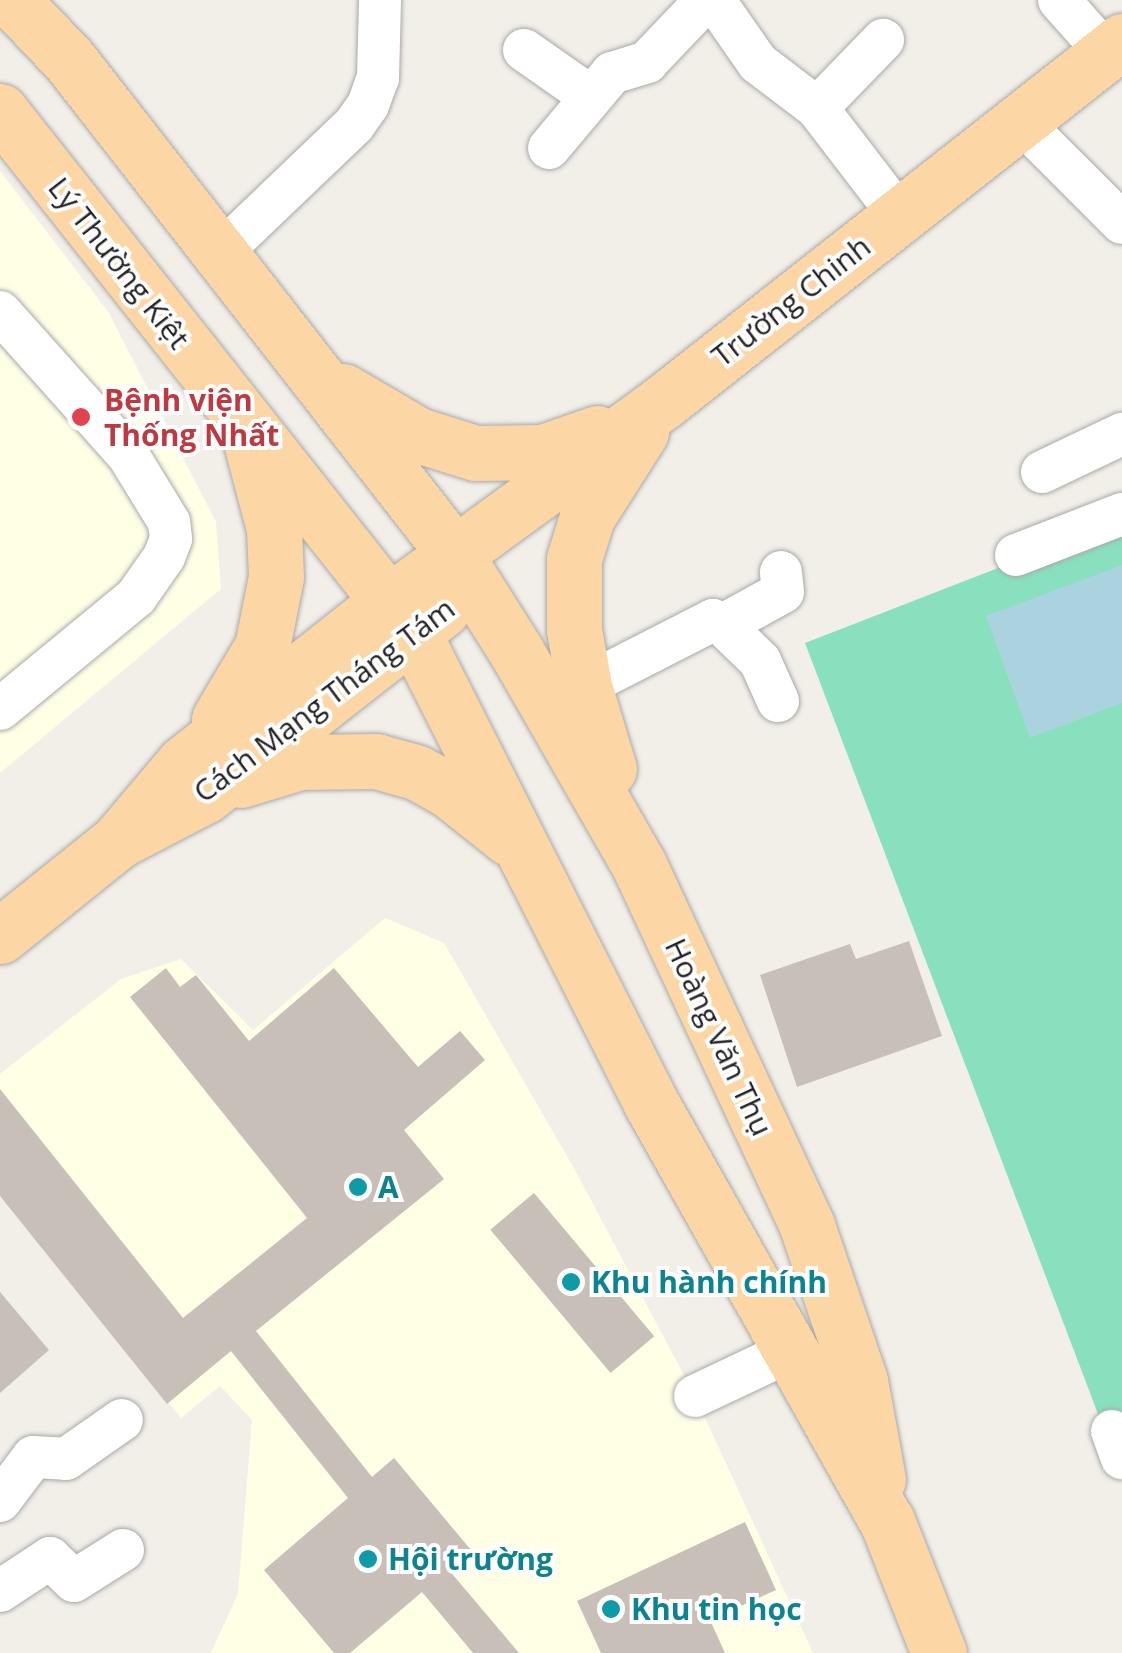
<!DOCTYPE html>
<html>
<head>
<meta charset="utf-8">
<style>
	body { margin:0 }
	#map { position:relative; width:1122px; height:1653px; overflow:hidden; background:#f2efe9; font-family:"Open Sans",sans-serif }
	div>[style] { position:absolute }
	.education>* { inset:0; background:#ffffe5 }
	.pitch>* { inset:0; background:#88e0be }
	.water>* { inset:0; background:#aad3df }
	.building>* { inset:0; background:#c7bfb8; transform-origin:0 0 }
	.roads { filter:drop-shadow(0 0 2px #a9a9a9) drop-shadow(0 0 2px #a9a9a9) }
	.minor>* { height:42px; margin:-21px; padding:0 21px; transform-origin:21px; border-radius:21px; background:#fff }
	.major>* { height:55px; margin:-27.5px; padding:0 27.5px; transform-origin:27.5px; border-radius:27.5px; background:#fcd6a4 }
	.dots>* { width:28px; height:28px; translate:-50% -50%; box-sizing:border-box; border:5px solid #fff; border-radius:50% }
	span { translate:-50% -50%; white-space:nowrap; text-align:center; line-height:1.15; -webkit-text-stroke:8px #fff; paint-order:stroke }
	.street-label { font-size:30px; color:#222 }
	.health-label { font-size:30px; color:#be3a42; font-weight:700 }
	.left { translate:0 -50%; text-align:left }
	.culture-label { font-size:30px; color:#0d838f; font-weight:700 }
</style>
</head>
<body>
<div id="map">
	<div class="education">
		<i style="clip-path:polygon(0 171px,109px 313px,216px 522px,221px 589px,0 773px)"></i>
		<i style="clip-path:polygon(385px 918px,444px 943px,575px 1170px,695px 1396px,813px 1653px,211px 1653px,238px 1593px,252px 1420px,220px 1386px,181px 1418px,0 1196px,0 1074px,121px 979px,181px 959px,253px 1030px)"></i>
	</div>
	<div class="pitch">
		<i style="clip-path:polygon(1122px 520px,1122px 1477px,805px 643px)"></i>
	</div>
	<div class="water">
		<i style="clip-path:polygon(1122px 565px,1122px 703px,1030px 738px,986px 616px)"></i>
	</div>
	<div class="building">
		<i style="clip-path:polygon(909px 941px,942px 1036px,797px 1087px,760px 975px,850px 944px,856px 959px)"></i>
		<i style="clip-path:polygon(166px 968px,180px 987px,196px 975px,249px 1041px,334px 968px,418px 1067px,460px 1031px,485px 1060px,404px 1130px,444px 1179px,256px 1331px,372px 1477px,394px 1458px,471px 1550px,448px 1569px,519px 1653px,473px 1653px,422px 1592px,350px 1653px,334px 1653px,264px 1570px,348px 1498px,231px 1351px,167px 1404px,0 1196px,0 1089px,183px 1318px,307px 1218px,130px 997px)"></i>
		<i style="left:534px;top:1193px;width:187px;height:57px;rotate:50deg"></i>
		<i style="clip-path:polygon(0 1292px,49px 1350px,0 1393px)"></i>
		<i style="clip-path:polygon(745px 1522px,776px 1590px,710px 1620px,725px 1653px,601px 1653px,577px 1601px)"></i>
	</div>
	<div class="roads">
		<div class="minor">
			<i style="left:714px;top:0;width:77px;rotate:55.1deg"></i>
			<i style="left:758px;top:63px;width:74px;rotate:37.3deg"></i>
			<i style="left:817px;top:108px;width:136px;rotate:52.5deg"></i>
			<i style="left:1059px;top:0;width:71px;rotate:48.4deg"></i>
			<i style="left:524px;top:50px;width:82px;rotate:35deg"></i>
			<i style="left:817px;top:108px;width:95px;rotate:-45.9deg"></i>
			<i style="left:1020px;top:121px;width:144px;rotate:45deg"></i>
			<i style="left:549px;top:148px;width:98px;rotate:-50deg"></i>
			<i style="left:612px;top:73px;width:37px;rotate:-17deg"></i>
			<i style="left:647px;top:62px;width:86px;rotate:-46.4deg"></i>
			<i style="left:219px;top:254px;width:187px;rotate:-43.7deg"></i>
			<i style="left:354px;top:125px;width:24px;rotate:-55deg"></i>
			<i style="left:368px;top:105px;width:29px;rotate:-70deg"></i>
			<i style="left:378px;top:78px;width:78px;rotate:-88.5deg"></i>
			<i style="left:0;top:312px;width:192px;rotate:48.2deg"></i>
			<i style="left:128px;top:455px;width:79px;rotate:58.5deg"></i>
			<i style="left:169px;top:522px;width:17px;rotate:83deg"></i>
			<i style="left:171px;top:539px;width:19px;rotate:111deg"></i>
			<i style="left:164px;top:557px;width:49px;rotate:125deg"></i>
			<i style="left:136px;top:597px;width:176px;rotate:140.5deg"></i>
			<i style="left:1042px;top:472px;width:89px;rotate:-25.4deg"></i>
			<i style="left:1016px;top:555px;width:114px;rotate:-21.1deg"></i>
			<i style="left:723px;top:625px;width:52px;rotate:44.2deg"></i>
			<i style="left:760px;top:661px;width:44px;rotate:65.8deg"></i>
			<i style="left:584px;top:686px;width:145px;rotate:-27.1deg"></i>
			<i style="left:713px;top:620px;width:11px;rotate:27deg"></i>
			<i style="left:723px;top:625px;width:68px;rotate:-28.8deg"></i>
			<i style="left:783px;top:592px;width:20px;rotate:-96deg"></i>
			<i style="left:695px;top:1396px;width:103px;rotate:-25.3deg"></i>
			<i style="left:1112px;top:1431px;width:29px;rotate:70deg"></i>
			<i style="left:0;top:1501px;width:55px;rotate:-53.1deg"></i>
			<i style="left:33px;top:1457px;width:33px;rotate:3deg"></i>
			<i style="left:66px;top:1459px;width:68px;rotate:-34.9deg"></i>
			<i style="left:0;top:1591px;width:60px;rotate:-33.4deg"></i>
			<i style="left:50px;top:1558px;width:33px;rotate:44deg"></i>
			<i style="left:74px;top:1581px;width:58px;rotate:-32.3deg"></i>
		</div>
		<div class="major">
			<i style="left:12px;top:0;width:84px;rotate:46.4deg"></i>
			<i style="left:70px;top:61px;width:624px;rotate:52.03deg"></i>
			<i style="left:454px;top:553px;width:116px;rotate:57.7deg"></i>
			<i style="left:516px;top:651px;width:247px;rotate:60.1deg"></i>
			<i style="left:639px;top:865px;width:398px;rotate:65deg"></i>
			<i style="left:807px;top:1226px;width:164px;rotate:71.1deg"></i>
			<i style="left:860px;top:1381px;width:100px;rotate:79.6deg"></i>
			<i style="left:0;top:111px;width:666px;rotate:51.65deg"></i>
			<i style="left:413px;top:633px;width:527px;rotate:63.14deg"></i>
			<i style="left:651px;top:1103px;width:480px;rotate:60.6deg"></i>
			<i style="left:887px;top:1521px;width:142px;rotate:68.5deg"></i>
			<i style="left:343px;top:391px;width:87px;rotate:30.4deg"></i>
			<i style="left:418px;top:435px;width:60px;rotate:17.5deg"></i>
			<i style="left:475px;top:453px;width:68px;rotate:-0.8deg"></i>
			<i style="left:543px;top:452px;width:57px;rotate:-19.4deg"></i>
			<i style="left:219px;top:719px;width:84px;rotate:-59.2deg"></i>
			<i style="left:262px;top:647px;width:71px;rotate:-78.7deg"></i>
			<i style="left:276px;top:577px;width:48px;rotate:-92.4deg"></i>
			<i style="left:274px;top:529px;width:90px;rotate:-104.8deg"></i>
			<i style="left:609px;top:769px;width:87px;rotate:-106.8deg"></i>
			<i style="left:584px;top:686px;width:57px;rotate:-100.1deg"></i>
			<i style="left:574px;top:630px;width:71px;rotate:-90deg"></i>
			<i style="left:574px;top:559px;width:44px;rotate:-72.8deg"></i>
			<i style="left:587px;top:517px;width:101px;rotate:-57.6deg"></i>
			<i style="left:241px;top:780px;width:62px;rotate:-17deg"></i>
			<i style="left:300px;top:762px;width:76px;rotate:-0.8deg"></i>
			<i style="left:376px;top:761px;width:41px;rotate:15.4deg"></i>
			<i style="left:416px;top:772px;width:38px;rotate:29deg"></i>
			<i style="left:449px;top:790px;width:77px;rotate:38.7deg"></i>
			<i style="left:118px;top:841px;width:102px;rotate:-49.8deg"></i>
			<i style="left:184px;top:763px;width:238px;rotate:-38.4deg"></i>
			<i style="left:371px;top:615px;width:361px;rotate:-36.1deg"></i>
			<i style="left:663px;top:402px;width:584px;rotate:-38.18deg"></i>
			<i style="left:0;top:936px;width:151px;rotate:-38.8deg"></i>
			<i style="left:118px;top:841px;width:99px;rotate:-27.6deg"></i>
			<i style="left:206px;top:795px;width:300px;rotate:-38.1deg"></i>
		</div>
	</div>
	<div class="dots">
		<i style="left:81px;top:417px;background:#e0444e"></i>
		<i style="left:358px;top:1187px;background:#0f9aa8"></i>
		<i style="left:571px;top:1282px;background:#0f9aa8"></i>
		<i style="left:368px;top:1559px;background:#0f9aa8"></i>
		<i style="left:611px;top:1609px;background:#0f9aa8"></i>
	</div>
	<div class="street-label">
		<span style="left:119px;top:263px;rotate:52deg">Lý Thường Kiệt</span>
		<span style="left:791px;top:301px;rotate:-38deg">Trường Chinh</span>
		<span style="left:324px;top:700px;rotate:-37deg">Cách Mạng Tháng Tám</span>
		<span style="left:719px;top:1037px;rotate:65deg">Hoàng Văn Thụ</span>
	</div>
	<div class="health-label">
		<span class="left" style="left:104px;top:417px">Bệnh viện<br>Thống Nhất</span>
	</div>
	<div class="culture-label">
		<span class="left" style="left:378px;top:1187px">A</span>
		<span class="left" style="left:591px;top:1282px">Khu hành chính</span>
		<span class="left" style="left:388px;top:1559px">Hội trường</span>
		<span class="left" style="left:631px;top:1609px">Khu tin học</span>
	</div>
</div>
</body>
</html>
